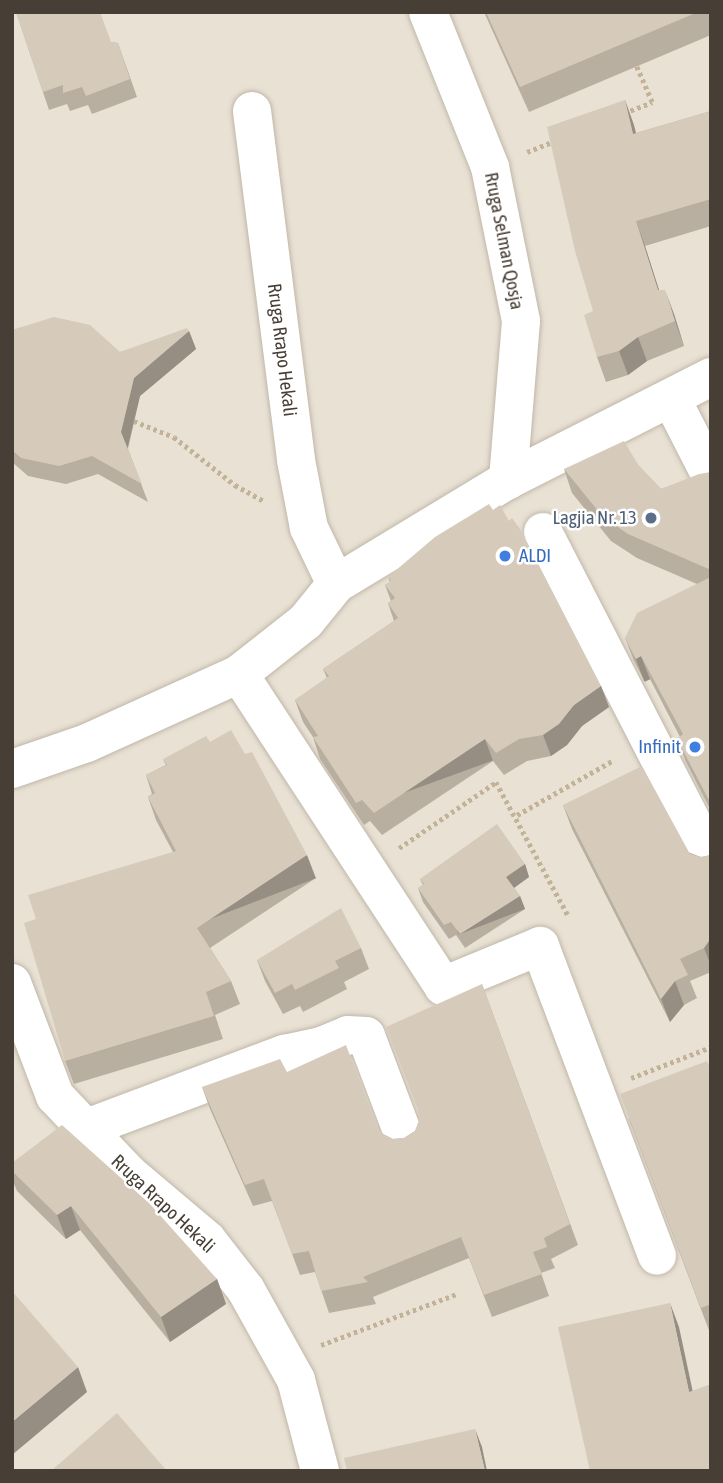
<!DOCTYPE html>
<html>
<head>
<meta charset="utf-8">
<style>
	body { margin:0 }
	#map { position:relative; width:723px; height:1483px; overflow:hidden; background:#f4efe6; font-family:"Asap Condensed",sans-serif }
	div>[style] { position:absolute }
	.residential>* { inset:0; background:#e8e1d4; transform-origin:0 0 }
	.path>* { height:4.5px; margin-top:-2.25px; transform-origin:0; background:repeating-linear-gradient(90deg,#c2b298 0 3.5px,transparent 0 7px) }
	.roads { filter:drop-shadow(0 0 2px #c0b7a8) drop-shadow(0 0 2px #c0b7a8) }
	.minor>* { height:38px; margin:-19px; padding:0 19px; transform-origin:19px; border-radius:19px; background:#fff }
	.wall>* { inset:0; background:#b8afa1 }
	.shaded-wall>* { inset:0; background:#968e83; transform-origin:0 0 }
	.building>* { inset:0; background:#d6cbbb }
	.dots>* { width:19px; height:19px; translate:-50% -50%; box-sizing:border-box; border:4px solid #fff; border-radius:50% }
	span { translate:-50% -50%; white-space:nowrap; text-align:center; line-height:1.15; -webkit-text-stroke:5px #fff; paint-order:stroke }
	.street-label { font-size:19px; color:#473f35 }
	.service-label { font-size:19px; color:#4e5e75 }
	.right { translate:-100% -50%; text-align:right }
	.shop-label { font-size:19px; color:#366cbe }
	.left { translate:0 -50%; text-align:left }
	.frame { position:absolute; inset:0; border:14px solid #473f35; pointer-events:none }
</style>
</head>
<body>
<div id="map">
	<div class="residential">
		<i style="left:12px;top:12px;width:699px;height:1459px"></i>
	</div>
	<div class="path">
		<i style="left:624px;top:113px;width:30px;rotate:-21deg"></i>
		<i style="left:652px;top:102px;width:43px;rotate:-113.6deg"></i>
		<i style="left:527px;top:152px;width:29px;rotate:-22deg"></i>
		<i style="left:134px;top:421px;width:43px;rotate:21.8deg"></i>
		<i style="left:174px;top:437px;width:78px;rotate:38.2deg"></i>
		<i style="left:235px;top:485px;width:33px;rotate:29deg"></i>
		<i style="left:517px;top:815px;width:112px;rotate:-29.6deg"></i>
		<i style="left:399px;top:848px;width:117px;rotate:-34.2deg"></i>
		<i style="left:496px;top:782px;width:151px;rotate:61.6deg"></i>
		<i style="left:631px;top:1078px;width:86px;rotate:-21.2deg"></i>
		<i style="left:321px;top:1345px;width:145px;rotate:-20.6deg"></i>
	</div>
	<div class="roads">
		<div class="minor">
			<i style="left:428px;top:12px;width:167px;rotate:68.2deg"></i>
			<i style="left:490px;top:167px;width:157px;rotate:78.6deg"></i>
			<i style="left:521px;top:321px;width:160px;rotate:94.7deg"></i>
			<i style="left:252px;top:111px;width:352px;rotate:82.8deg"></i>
			<i style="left:296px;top:460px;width:69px;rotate:79.2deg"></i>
			<i style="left:309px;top:528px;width:62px;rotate:64.3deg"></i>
			<i style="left:671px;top:398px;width:88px;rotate:62.9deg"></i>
			<i style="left:543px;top:532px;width:368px;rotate:62.8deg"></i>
			<i style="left:239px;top:674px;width:373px;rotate:56.8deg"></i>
			<i style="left:443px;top:986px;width:105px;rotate:-22.4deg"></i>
			<i style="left:540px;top:946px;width:331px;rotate:69.3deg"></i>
			<i style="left:12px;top:769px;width:79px;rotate:-19.1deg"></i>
			<i style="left:87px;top:743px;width:167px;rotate:-24.4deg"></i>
			<i style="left:239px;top:674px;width:85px;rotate:-38.3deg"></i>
			<i style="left:306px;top:621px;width:48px;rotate:-51deg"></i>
			<i style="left:336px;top:584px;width:201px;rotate:-31.2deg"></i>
			<i style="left:508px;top:480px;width:228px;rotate:-26.9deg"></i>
			<i style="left:12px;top:983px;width:121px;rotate:69.2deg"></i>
			<i style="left:55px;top:1096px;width:108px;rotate:46.5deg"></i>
			<i style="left:129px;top:1174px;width:102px;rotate:40.2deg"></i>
			<i style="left:207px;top:1240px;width:63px;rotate:52deg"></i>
			<i style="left:246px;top:1290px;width:103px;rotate:60.9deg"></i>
			<i style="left:296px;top:1380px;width:94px;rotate:75.2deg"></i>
			<i style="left:84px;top:1129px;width:214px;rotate:-20.6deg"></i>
			<i style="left:284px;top:1054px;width:38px;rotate:-12deg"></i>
			<i style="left:321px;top:1046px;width:29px;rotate:-22deg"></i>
			<i style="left:348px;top:1035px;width:18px;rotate:3deg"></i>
			<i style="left:366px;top:1036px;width:110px;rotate:69.3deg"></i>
		</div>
	</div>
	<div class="wall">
		<i style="clip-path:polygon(16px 12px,111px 42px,118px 43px,137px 97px,92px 114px,88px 105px,70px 111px,67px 104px,49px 110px)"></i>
		<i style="clip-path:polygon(484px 12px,711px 12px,711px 35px,529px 112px)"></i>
		<i style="clip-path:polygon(625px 100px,636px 133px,711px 111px,711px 226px,645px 246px,659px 290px,674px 314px,684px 346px,647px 361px,628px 375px,606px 382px,597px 357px,593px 311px)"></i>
		<i style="clip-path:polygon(189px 331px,196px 349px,140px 396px,128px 449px,148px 502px,98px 474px,66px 484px,28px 476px,12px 462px,12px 332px,120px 352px)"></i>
		<i style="clip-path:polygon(639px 466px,661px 489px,711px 472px,711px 811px,686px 762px,677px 739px,680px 737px,650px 679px,645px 682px,634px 661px,625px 638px,697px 584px,637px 558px,611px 541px,572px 493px,564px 469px)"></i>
		<i style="clip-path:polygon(388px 577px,601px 686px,609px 707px,582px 726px,567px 745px,551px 756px,527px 761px,504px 775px,493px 761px,382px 835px,370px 821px,364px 825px,320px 759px,313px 737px,303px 722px,295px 700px,327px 678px,323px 669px,394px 621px,388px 603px,391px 601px,385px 585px,390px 582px)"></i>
		<i style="clip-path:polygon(163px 759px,316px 878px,210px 948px,231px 981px,240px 1004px,215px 1015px,223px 1039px,74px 1084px,65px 1061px,36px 919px,173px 852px,156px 820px,148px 797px,152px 794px,146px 775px,166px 765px)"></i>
		<i style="clip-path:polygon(563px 805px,701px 857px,711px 855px,711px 972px,690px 981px,697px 998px,684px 1005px,670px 1022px,572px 829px)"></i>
		<i style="clip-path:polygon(525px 864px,529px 877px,514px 888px,520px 896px,525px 909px,465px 948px,456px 935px,449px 939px,423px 902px,418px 888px,423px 885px,420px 879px)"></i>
		<i style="clip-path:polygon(361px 948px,369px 969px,344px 982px,347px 989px,303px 1012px,300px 1006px,283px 1014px,265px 981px,257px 960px)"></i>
		<i style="clip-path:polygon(482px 984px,578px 1245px,551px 1259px,555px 1268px,541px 1273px,549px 1296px,492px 1317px,469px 1258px,373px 1297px,376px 1304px,329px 1313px,315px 1272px,300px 1275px,272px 1201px,253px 1206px,210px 1109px,202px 1087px,287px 1072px,377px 1126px,383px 1134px,393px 1139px,404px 1138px,415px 1131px)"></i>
		<i style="clip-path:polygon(711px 1070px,711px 1332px,710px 1333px,629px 1119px)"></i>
		<i style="clip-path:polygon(12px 1163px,217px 1279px,226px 1304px,170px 1342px,80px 1230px,66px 1239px,17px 1191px,12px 1179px)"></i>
	</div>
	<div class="shaded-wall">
		<i style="clip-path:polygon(625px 100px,634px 125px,642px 159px,633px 134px)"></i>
		<i style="clip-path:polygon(636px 221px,645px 246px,667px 315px,658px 290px)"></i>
		<i style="clip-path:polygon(665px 290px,674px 314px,684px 346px,675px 321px)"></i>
		<i style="clip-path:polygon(189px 331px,196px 349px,140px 396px,127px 450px,121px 432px,134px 378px)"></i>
		<i style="clip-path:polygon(638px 337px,647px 361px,628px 375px,619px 351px)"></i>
		<i style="left:641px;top:656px;width:25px;height:6px;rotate:69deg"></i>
		<i style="clip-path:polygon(601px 686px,609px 707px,582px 726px,567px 745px,551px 756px,543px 735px,574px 705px)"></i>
		<i style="left:485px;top:739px;width:23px;height:133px;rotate:70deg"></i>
		<i style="left:307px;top:855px;width:25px;height:132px;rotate:69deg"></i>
		<i style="clip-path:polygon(525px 864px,529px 877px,511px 890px,506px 877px)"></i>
		<i style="left:520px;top:896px;width:14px;height:71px;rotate:69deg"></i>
		<i style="clip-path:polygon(711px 938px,711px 966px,704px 948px)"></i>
		<i style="clip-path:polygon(675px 981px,684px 1005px,670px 1022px,661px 999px)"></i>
		<i style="clip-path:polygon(71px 1206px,80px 1230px,66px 1239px,57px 1215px)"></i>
		<i style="clip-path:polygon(217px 1279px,226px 1304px,170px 1342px,161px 1317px)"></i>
		<i style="clip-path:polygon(670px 1303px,679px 1327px,698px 1416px,689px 1392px)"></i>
		<i style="clip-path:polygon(78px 1367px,87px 1392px,12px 1455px,12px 1422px)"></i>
		<i style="clip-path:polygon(475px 1429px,482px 1447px,487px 1471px,485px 1471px)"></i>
	</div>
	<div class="building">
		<i style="clip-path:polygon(16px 12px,100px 12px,111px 42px,118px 43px,130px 79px,86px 96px,82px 87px,63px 93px,63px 85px,43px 92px)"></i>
		<i style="clip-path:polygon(486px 12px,698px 12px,520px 87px)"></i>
		<i style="clip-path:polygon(625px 100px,633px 134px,711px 111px,711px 199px,636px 221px,658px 290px,665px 290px,675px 321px,638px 337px,619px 351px,597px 357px,584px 315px,593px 311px,575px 251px,547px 127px)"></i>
		<i style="clip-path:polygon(54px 317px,90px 325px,120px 352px,187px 328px,189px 331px,134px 378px,121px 432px,142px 484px,92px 456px,59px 466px,21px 458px,12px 450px,12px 332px,15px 329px)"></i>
		<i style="clip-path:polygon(624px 441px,639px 466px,661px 489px,699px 474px,711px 472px,711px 570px,628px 534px,603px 517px,564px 469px)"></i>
		<i style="clip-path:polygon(489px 504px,493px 510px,500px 505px,509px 521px,512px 518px,520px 529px,601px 686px,574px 705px,559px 724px,543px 735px,519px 739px,496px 753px,485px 739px,374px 813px,362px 800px,356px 803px,313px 737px,318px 736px,295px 700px,329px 676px,323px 669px,398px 618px,388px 603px,395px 598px,385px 585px,391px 581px,388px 577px,435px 537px)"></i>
		<i style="clip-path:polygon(711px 577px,711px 804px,677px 739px,683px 734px,641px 656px,636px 659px,625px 638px,637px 613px)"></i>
		<i style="clip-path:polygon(231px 730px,245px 754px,252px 752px,307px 855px,197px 928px,231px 981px,206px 992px,214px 1016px,65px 1061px,24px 923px,36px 919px,28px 895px,176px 851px,148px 797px,155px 793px,146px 775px,167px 765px,163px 759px,206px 736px,210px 742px)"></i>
		<i style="clip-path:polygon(642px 766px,690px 854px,701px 857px,711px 855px,711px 938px,704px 948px,680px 959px,688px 975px,675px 981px,661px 999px,563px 805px)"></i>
		<i style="clip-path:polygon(497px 824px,525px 864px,506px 877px,520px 896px,460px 934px,451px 922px,444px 925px,418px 888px,424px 884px,420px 879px)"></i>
		<i style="clip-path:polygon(341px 908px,361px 948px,335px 961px,339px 968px,295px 990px,292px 984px,275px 993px,257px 960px)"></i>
		<i style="clip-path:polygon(482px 984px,570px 1224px,544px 1238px,547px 1247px,533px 1252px,542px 1274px,484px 1295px,461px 1237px,363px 1277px,368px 1282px,321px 1291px,309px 1251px,292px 1254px,264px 1179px,245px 1185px,202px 1087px,280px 1059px,287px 1072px,346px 1045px,377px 1126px,383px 1134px,393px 1139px,404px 1138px,415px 1131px,419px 1120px,418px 1110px,386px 1027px)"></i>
		<i style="clip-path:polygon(707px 1061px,711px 1070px,711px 1304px,701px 1308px,620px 1094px)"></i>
		<i style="clip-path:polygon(62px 1125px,150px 1204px,217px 1279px,161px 1317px,71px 1206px,57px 1215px,12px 1171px,12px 1163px)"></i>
		<i style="clip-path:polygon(12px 1291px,78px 1367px,12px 1422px)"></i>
		<i style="clip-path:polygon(670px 1303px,689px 1392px,711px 1384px,711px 1471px,590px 1471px,558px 1327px)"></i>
		<i style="clip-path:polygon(117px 1413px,167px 1471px,51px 1471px)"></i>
		<i style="clip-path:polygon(475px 1429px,485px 1471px,347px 1471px,344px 1458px)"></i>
	</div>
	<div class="dots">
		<i style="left:651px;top:518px;background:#5c6f8a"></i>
		<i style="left:505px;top:556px;background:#3f7fe0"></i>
		<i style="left:695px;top:747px;background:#3f7fe0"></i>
	</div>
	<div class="street-label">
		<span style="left:504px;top:241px;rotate:79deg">Rruga Selman Qosja</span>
		<span style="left:282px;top:350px;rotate:83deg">Rruga Rrapo Hekali</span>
		<span style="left:163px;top:1204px;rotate:43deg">Rruga Rrapo Hekali</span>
	</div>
	<div class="service-label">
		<span class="right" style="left:637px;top:518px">Lagjia Nr. 13</span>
	</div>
	<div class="shop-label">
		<span class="left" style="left:519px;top:556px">ALDI</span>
		<span class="right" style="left:681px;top:747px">Infinit</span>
	</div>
	<div class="frame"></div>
</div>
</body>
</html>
